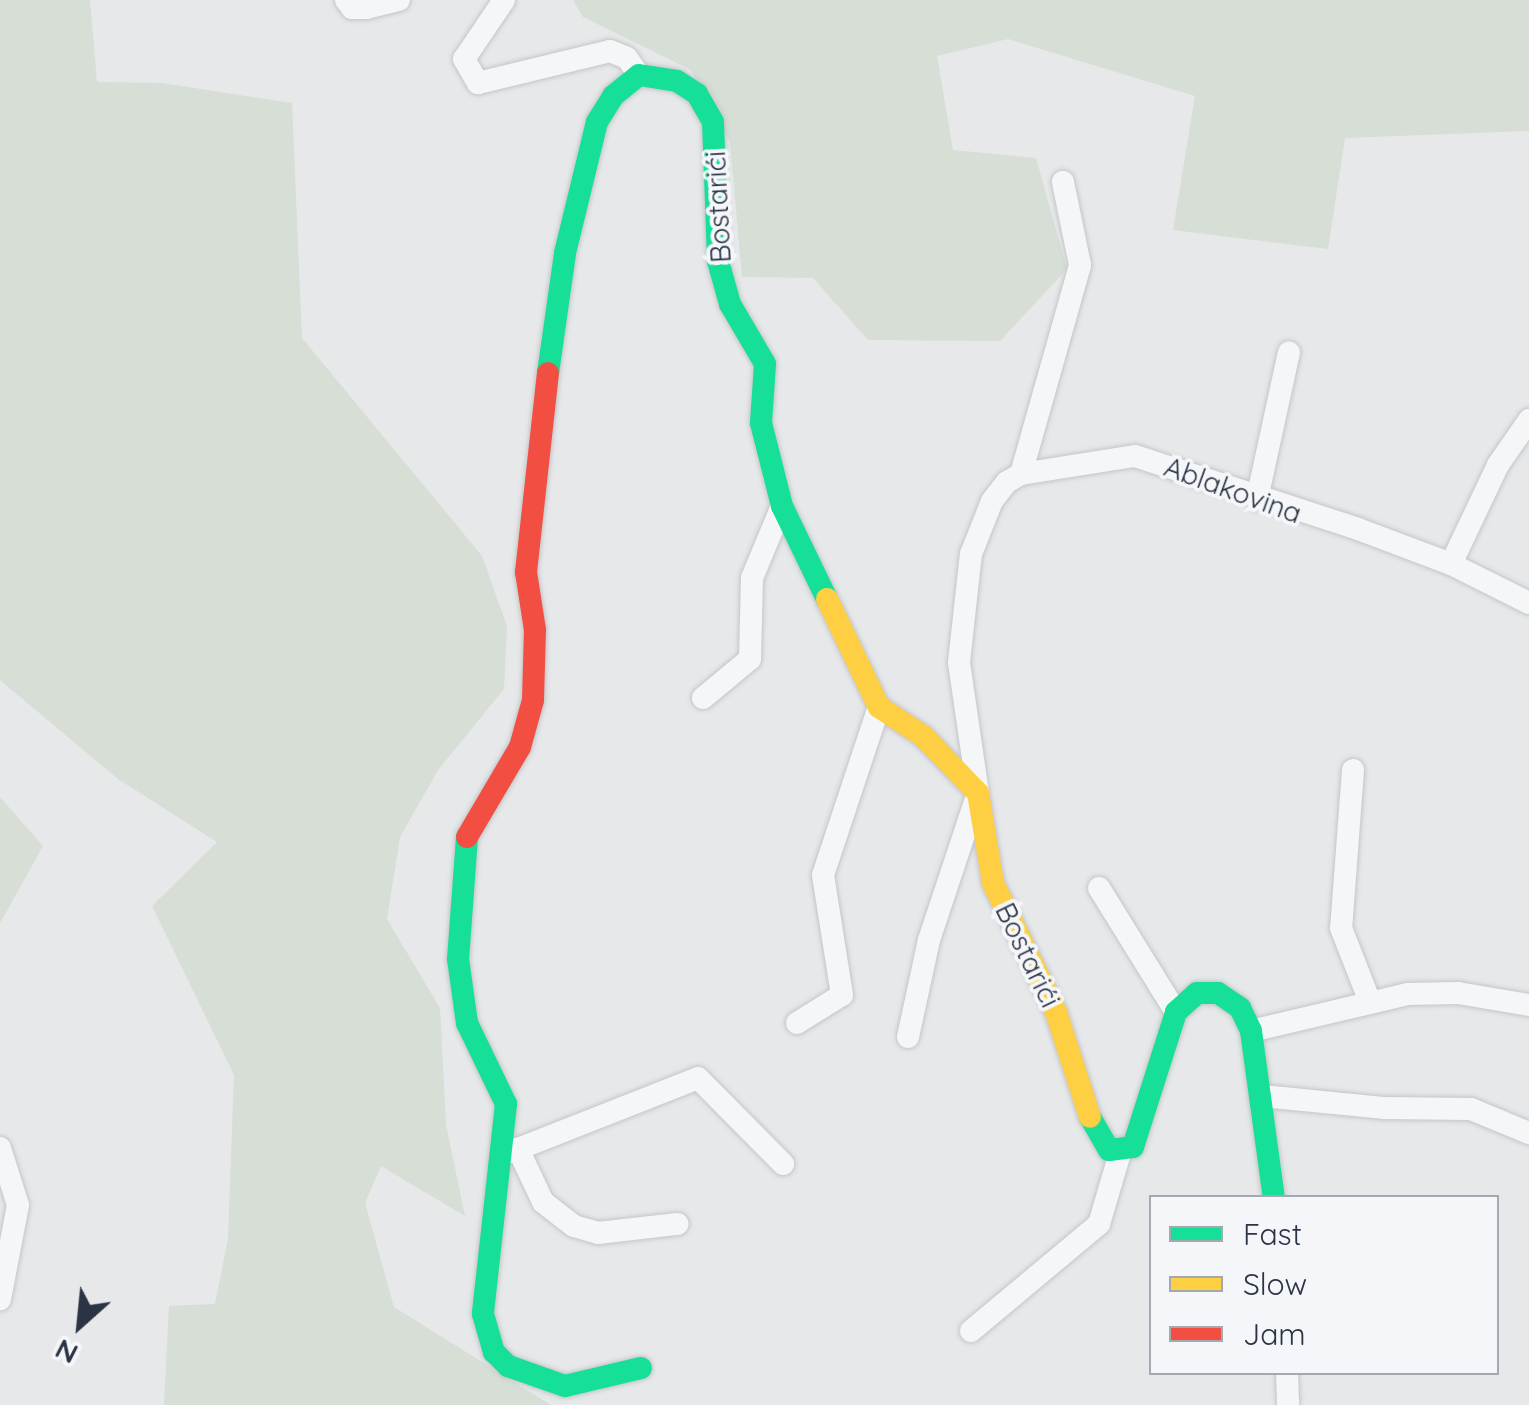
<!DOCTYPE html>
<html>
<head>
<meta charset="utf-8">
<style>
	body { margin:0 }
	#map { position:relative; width:1529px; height:1405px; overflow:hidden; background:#e6e8ea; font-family:Quicksand,sans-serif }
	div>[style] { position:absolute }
	.green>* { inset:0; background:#d6ded6 }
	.roads { filter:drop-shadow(0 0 2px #c4c6c8) drop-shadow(0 0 2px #c4c6c8) }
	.street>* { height:22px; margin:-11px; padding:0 11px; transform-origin:11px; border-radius:11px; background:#f5f6f7 }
	.fast>* { height:22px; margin:-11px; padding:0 11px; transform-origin:11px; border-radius:11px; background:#16e098 }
	.slow>* { height:22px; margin:-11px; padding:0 11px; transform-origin:11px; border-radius:11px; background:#ffcf43 }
	.jam>* { height:22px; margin:-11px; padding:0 11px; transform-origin:11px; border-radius:11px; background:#f24e42 }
	span { translate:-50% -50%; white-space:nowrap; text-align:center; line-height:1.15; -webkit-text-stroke:8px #f4f6f9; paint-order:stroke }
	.street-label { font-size:28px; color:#2b3445 }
	.legend { position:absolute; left:1149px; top:1195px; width:350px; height:180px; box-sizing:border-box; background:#f4f6f9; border:2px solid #a4a8b1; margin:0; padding:12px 18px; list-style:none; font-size:30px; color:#2b3445 }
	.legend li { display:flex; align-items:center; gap:20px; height:50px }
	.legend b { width:50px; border:2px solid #a4a8b1 }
	.north { position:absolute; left:30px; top:1275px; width:100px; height:100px; -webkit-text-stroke:8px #f4f6f9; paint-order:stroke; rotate:207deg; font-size:28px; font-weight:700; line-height:40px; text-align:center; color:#2b3445 }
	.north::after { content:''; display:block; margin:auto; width:35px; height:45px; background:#2b3445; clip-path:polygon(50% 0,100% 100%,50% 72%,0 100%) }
</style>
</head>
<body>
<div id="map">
	<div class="green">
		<i style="clip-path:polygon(0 0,90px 0,97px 82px,162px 83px,292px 103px,302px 338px,482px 556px,507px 626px,504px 689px,438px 770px,400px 837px,387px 919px,440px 1008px,446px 1125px,465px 1216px,381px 1166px,365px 1203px,394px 1307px,551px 1405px,164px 1405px,169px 1306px,215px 1304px,228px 1239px,234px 1075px,152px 906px,217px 842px,118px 779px,0 680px)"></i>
		<i style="clip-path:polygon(573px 0,1529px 0,1529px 131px,1345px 138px,1328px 249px,1173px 230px,1195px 96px,1008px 39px,937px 56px,953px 150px,1036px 158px,1067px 269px,1000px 341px,868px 340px,813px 278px,742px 277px,730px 142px,691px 70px,583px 17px)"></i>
		<i style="clip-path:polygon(0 797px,43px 846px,0 923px)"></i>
	</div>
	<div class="roads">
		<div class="street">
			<i style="left:346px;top:0;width:10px;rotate:53deg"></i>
			<i style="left:352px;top:8px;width:14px"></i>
			<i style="left:366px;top:8px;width:34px;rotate:-14deg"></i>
			<i style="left:504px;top:0;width:71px;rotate:124.1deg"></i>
			<i style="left:464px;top:59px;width:28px;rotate:60deg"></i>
			<i style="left:478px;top:83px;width:136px;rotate:-13.6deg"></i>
			<i style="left:610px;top:51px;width:18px;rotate:22deg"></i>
			<i style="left:627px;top:58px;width:21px;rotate:55deg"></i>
			<i style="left:1021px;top:474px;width:217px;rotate:-74.2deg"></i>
			<i style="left:1080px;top:265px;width:85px;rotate:-101.6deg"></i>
			<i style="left:1257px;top:499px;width:150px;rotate:-77.7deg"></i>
			<i style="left:1451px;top:564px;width:110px;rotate:-64.6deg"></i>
			<i style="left:1498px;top:465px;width:55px;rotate:-55.4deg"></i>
			<i style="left:703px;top:698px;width:61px;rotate:-39.7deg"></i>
			<i style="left:750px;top:659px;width:81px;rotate:-88.6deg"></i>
			<i style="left:752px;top:578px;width:78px;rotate:-67.4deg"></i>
			<i style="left:1353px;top:770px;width:158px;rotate:94.3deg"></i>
			<i style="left:1341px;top:928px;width:79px;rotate:68.6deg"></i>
			<i style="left:1099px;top:888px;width:146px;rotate:58.2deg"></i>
			<i style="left:797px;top:1023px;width:53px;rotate:-31.9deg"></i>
			<i style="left:842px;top:995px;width:121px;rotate:-99deg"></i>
			<i style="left:823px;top:875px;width:177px;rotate:-71.6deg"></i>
			<i style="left:1251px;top:1031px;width:160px;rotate:-13.3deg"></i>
			<i style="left:1407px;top:994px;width:51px;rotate:-1.1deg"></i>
			<i style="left:1458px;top:993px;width:72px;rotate:9.6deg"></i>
			<i style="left:908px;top:1037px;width:99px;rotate:-77.8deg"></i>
			<i style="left:929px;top:940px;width:155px;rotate:-71.6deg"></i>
			<i style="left:978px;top:793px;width:132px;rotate:-98.3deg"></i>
			<i style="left:959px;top:662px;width:109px;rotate:-83.7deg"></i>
			<i style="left:971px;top:554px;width:57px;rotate:-68.4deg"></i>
			<i style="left:992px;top:501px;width:24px;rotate:-52deg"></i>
			<i style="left:1007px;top:482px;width:16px;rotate:-30deg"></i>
			<i style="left:1021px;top:474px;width:115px;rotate:-9deg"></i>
			<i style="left:1135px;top:456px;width:235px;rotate:18.1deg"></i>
			<i style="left:1358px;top:529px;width:99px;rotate:20.6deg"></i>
			<i style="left:1451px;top:564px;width:87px;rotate:26.6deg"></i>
			<i style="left:1262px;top:1096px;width:124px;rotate:5.6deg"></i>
			<i style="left:1385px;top:1108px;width:86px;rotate:0.7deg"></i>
			<i style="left:1471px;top:1109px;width:63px;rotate:22.5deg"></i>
			<i style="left:0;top:1148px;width:60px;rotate:72.5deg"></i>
			<i style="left:18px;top:1205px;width:96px;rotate:100.8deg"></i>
			<i style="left:518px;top:1149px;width:193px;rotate:-21.5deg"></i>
			<i style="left:698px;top:1078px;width:121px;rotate:45.3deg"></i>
			<i style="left:504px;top:1154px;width:15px;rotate:-20deg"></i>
			<i style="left:518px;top:1149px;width:59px;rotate:64.7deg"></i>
			<i style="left:543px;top:1202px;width:39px;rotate:38deg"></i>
			<i style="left:574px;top:1226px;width:25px;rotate:16deg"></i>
			<i style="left:598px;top:1233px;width:80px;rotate:-6.5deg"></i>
			<i style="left:971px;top:1331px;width:167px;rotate:-39.9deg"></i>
			<i style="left:1099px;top:1224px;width:74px;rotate:-73.5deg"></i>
			<i style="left:1287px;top:1372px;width:33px;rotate:88deg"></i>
		</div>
		<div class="fast">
			<i style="left:548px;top:373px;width:121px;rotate:-81.9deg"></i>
			<i style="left:565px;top:253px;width:135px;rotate:-76.3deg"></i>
			<i style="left:597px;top:122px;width:31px;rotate:-58deg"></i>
			<i style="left:613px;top:96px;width:33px;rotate:-39deg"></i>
			<i style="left:639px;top:75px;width:38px;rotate:9deg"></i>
			<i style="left:677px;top:81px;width:24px;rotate:33deg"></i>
			<i style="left:697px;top:94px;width:32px;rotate:60deg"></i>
			<i style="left:713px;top:122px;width:139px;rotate:87.9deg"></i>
			<i style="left:718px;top:261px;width:45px;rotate:74.4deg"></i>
			<i style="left:730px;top:304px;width:69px;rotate:59.7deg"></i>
			<i style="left:765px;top:364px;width:59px;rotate:93.9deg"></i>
			<i style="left:761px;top:423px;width:86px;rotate:75.8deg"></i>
			<i style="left:782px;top:506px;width:103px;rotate:64.2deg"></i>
			<i style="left:467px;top:837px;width:122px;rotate:94.2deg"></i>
			<i style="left:458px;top:959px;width:65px;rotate:82deg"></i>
			<i style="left:467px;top:1023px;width:90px;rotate:64.3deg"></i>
			<i style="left:506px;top:1104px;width:211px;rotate:96.3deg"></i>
			<i style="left:483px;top:1314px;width:40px;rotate:74deg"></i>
			<i style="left:494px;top:1352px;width:20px;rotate:45deg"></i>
			<i style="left:508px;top:1366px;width:60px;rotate:19.3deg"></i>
			<i style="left:565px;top:1386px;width:78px;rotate:-13.3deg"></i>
			<i style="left:1090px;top:1117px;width:38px;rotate:60deg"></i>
			<i style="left:1109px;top:1150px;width:24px;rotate:-7deg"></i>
			<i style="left:1133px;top:1147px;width:142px;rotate:-72.3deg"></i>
			<i style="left:1176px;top:1012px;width:28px;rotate:-42deg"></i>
			<i style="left:1197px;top:993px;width:21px"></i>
			<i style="left:1218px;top:993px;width:27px;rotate:34deg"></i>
			<i style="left:1240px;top:1008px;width:25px;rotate:64deg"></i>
			<i style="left:1251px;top:1031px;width:169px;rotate:82.2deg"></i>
		</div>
		<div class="slow">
			<i style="left:827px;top:599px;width:120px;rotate:64.3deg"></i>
			<i style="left:879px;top:707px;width:53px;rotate:33.4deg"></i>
			<i style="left:923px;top:736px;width:79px;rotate:46deg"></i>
			<i style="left:978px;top:793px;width:91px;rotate:80.5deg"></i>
			<i style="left:993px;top:883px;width:144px;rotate:64deg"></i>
			<i style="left:1056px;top:1012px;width:110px;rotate:72.1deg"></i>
		</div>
		<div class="jam">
			<i style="left:467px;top:837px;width:104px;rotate:-59.5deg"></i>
			<i style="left:520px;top:747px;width:49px;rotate:-74.5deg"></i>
			<i style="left:533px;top:700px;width:70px;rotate:-88.4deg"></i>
			<i style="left:535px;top:630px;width:59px;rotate:-98.8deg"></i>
			<i style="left:526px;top:572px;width:200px;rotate:-83.7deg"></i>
		</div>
	</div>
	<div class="street-label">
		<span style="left:718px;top:207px;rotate:-93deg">Bostarići</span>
		<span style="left:1233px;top:490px;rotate:20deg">Ablakovina</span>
		<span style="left:1028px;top:955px;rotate:64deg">Bostarići</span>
	</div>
	<ul class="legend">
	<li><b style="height:12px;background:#16e098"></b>Fast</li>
	<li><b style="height:12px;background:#ffcf43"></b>Slow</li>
	<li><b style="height:12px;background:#f24e42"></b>Jam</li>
	</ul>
	<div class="north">N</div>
</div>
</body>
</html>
